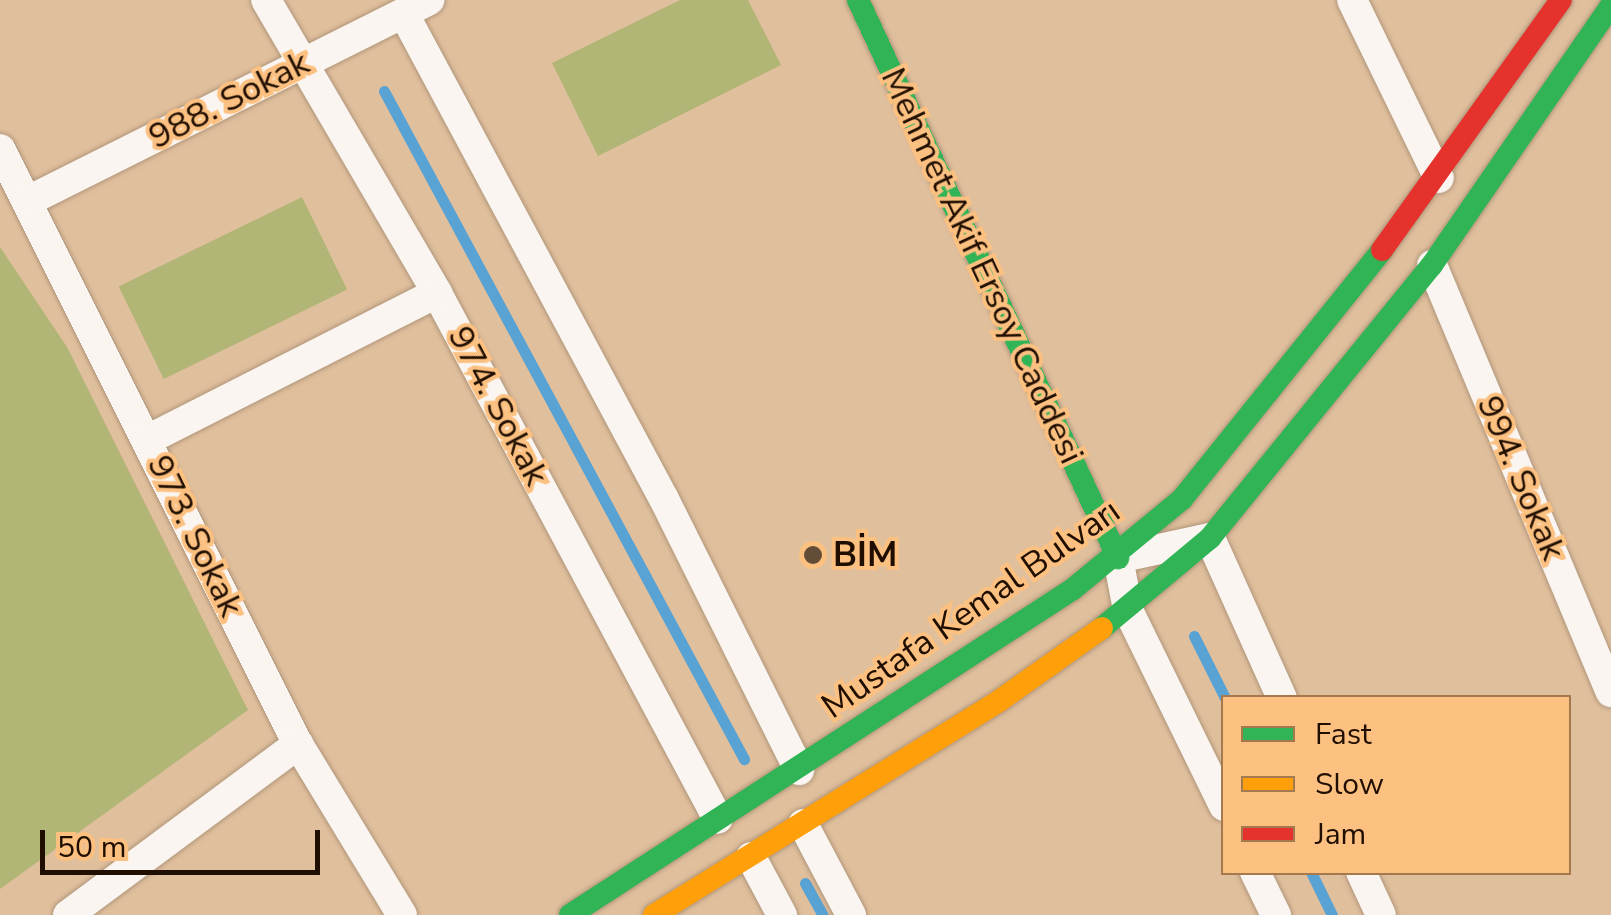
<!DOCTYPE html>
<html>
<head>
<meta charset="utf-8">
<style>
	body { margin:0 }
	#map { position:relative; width:1611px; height:915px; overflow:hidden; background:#e0bf9d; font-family:"Nunito Sans",sans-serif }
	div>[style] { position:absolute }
	.green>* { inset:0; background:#b1b575; transform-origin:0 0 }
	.stream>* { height:11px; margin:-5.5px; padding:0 5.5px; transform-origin:5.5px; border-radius:5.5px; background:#58a2d4 }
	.roads { filter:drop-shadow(0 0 2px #b0967a) drop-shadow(0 0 2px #b0967a) }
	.street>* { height:30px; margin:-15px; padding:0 15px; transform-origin:15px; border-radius:15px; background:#faf5f0 }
	.fast>* { height:22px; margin:-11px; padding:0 11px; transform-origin:11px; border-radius:11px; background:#30b455 }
	.slow>* { height:22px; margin:-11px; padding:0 11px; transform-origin:11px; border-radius:11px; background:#ff9f0a }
	.jam>* { height:22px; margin:-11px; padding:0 11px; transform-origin:11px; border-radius:11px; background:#e5322d }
	.dots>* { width:28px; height:28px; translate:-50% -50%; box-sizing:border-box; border:5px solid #fcc081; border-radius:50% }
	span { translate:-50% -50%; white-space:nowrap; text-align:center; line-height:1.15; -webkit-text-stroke:8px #fcc081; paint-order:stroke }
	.street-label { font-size:35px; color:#200f00 }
	.poi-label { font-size:35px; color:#200f00; font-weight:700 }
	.left { translate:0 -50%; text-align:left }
	.legend { position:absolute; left:1221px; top:695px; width:350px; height:180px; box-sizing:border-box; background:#fcc081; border:2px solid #a4794d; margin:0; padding:12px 18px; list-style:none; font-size:30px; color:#200f00 }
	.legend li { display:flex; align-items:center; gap:20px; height:50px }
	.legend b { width:50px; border:2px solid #a4794d }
	.scale { position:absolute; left:40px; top:830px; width:280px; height:45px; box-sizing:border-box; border:5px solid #200f00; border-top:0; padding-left:12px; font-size:30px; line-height:35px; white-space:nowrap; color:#200f00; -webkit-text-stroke:8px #fcc081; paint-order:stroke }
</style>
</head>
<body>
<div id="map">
	<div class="green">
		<i style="clip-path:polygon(680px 0,748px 0,781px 65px,598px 156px,552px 63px)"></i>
		<i style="left:302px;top:197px;width:103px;height:204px;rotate:64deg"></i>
		<i style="clip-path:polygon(0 247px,67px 347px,248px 710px,0 889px)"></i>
	</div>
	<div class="stream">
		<i style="left:384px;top:91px;width:759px;rotate:61.68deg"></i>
		<i style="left:1194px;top:636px;width:69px;rotate:63.4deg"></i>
		<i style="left:1311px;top:872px;width:48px;rotate:64deg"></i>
		<i style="left:805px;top:883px;width:37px;rotate:61deg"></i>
	</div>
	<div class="roads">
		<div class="street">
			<i style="left:266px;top:0;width:339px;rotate:59.7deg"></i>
			<i style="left:437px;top:293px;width:596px;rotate:61.89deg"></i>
			<i style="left:1352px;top:0;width:198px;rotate:64deg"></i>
			<i style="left:404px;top:14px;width:550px;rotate:61.81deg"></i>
			<i style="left:664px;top:499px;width:303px;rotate:63.5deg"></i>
			<i style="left:0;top:149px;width:665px;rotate:63.4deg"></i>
			<i style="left:298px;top:744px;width:200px;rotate:58.7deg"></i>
			<i style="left:28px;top:201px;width:449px;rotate:-26.6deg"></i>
			<i style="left:1432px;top:265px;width:463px;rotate:67.3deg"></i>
			<i style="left:147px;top:440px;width:325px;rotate:-26.9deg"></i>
			<i style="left:1224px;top:806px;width:218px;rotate:-116.1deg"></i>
			<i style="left:1128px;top:610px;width:53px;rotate:-100.9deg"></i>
			<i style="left:1118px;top:558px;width:94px;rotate:-12.3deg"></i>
			<i style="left:1210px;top:538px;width:175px;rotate:65.8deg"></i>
			<i style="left:803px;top:824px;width:103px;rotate:62.2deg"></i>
			<i style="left:751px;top:857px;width:66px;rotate:61.9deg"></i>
			<i style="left:1255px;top:872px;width:48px;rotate:64deg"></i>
			<i style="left:1361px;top:872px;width:47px;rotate:65.1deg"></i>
			<i style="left:68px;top:915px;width:287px;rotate:-36.6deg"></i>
		</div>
		<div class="fast">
			<i style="left:858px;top:0;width:616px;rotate:65.02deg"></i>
			<i style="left:1102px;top:628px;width:141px;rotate:-39.8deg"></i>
			<i style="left:1210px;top:538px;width:352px;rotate:-50.9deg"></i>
			<i style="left:1432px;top:265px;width:315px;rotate:-55.4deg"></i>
			<i style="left:570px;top:915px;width:599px;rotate:-32.95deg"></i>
			<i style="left:1073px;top:589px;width:141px;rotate:-39.5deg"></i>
			<i style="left:1182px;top:499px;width:319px;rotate:-51.2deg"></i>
		</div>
		<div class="slow">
			<i style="left:654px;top:915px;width:406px;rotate:-31.8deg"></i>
			<i style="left:999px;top:701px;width:126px;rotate:-35.3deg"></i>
		</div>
		<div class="jam">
			<i style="left:1382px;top:250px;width:307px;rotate:-54.4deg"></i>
		</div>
	</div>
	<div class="dots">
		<i style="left:813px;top:555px;background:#634d37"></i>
	</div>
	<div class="street-label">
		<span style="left:229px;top:100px;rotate:-27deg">988. Sokak</span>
		<span style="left:982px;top:266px;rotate:65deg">Mehmet Akif Ersoy Caddesi</span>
		<span style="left:498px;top:406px;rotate:62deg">974. Sokak</span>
		<span style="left:1521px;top:478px;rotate:67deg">994. Sokak</span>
		<span style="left:195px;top:536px;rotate:64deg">973. Sokak</span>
		<span style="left:971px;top:609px;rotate:-35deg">Mustafa Kemal Bulvarı</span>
	</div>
	<div class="poi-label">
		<span class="left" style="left:833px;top:555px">BİM</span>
	</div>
	<ul class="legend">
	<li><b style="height:12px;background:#30b455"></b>Fast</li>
	<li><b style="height:12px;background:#ff9f0a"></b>Slow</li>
	<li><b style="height:12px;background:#e5322d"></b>Jam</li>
	</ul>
	<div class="scale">50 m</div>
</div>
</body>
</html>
